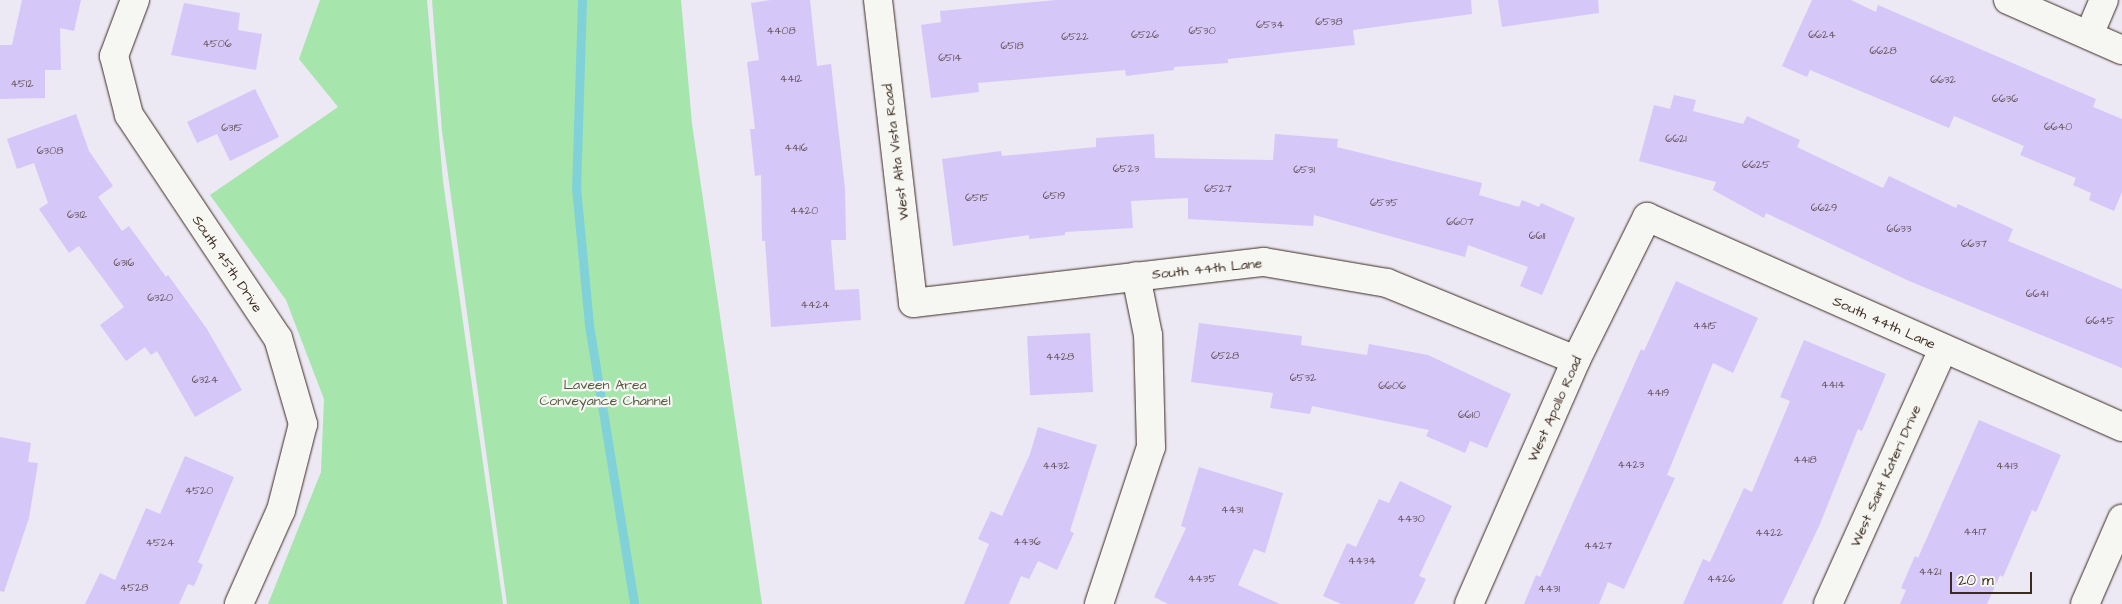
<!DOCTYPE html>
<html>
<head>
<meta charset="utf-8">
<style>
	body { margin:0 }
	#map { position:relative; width:2122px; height:604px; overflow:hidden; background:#ece8f4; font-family:"Architects Daughter",sans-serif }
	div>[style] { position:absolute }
	.green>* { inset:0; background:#a6e5ac }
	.stream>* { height:9px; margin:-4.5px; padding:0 4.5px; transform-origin:4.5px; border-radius:4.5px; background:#80d2d8 }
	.building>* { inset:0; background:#d6c7f9; transform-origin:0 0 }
	.roads { filter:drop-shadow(0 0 1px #3b2a1e) drop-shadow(0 0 1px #3b2a1e) }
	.minor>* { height:28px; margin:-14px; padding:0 14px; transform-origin:14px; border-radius:14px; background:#f6f6f2 }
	span { translate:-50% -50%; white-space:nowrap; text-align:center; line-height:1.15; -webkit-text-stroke:4.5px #f6f6f2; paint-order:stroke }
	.number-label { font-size:11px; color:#625155 }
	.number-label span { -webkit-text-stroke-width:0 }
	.street-label { font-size:14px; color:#3b2a1e }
	.park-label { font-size:14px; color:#565942 }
	.scale { position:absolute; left:1950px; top:572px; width:82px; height:22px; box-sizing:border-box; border:2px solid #3b2a1e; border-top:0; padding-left:6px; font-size:15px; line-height:18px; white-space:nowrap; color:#3b2a1e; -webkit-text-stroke:4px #f6f6f2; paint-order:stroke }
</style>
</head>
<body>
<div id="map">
	<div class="green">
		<i style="clip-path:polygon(320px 0,427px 0,443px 181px,503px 604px,268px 604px,321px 472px,324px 399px,286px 300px,210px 195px,338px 107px,299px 59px)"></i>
		<i style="clip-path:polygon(432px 0,681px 0,692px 124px,762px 604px,507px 604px,442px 131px)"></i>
	</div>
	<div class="stream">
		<i style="left:582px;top:0;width:187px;rotate:91.8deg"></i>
		<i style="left:576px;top:187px;width:139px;rotate:84.6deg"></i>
		<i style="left:589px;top:325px;width:283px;rotate:80.8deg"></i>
	</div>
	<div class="building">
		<i style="clip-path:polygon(22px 0,81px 0,74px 31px,60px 28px,61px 70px,45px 70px,45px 98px,0 99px,0 45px,12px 45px)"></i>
		<i style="clip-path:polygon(771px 0,810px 0,817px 66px,831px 64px,845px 189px,846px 240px,831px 240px,835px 290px,859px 289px,861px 320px,771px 327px,765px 241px,762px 241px,761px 175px,755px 176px,750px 129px,755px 129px,747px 62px,759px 60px,751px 3px)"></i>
		<i style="clip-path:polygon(1056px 0,1471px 0,1472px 14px,1353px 30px,1355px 45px,1228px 59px,1228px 63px,1174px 67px,1174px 70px,1126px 76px,1125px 70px,978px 83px,979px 92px,931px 98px,921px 25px,941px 22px,940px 11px)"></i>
		<i style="clip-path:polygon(1498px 0,1598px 0,1599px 13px,1502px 27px)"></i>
		<i style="clip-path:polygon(1812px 0,1851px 0,1876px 12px,1878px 5px,2096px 99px,2093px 107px,2122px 119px,2122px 192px,2114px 211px,2089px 200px,2091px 193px,2073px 185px,2076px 178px,2020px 155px,2024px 146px,1954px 116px,1949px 128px,1810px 70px,1807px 77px,1782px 66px)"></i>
		<i style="clip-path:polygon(184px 3px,240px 13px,238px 30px,262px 34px,256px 70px,171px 55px)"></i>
		<i style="clip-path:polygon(255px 89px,279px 137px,230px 161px,217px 134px,197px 143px,187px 122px)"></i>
		<i style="clip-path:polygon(1674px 95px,1696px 100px,1693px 111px,1743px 124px,1747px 116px,1800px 140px,1797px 147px,1883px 188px,1889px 176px,1956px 208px,1958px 204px,2013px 229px,2008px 241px,2122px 289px,2122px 368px,1909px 281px,1766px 213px,1764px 218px,1713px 190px,1716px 182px,1639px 161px,1654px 105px,1670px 109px)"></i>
		<i style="clip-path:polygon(76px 114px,89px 151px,113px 186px,98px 197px,122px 231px,129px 226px,166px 277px,168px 275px,207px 329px,242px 390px,195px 417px,157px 351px,151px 355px,145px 347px,126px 361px,100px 325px,124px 307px,79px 246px,69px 253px,39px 209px,48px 203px,34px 163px,17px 169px,7px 139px)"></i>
		<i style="clip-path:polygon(1154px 134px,1155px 158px,1273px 160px,1275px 134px,1338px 139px,1337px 147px,1482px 183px,1479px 195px,1519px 207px,1522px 200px,1539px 207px,1541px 203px,1575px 218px,1542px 295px,1520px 286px,1528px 267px,1468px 245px,1465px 257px,1314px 215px,1313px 226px,1188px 219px,1188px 198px,1131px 201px,1133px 228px,1065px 232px,1065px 235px,1029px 239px,1029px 235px,953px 246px,942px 159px,1001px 151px,1002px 156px,1096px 147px,1096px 138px)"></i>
		<i style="clip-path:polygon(1676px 281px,1758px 318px,1733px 373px,1713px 363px,1667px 475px,1675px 478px,1624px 589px,1608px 582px,1599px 604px,1524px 604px,1536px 575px,1540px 577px,1641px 349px,1644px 351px)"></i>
		<i style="clip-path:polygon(1199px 323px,1302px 336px,1301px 345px,1367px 355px,1369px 344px,1428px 355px,1511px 394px,1487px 448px,1470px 441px,1465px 453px,1426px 436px,1429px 430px,1312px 406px,1310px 414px,1270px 408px,1273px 393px,1191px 382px)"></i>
		<i style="left:1090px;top:333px;width:59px;height:63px;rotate:87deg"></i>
		<i style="clip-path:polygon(1804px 340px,1886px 374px,1862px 431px,1858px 429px,1820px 524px,1782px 604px,1683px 604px,1703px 559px,1710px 562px,1744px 488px,1752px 492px,1790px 401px,1780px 397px)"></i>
		<i style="clip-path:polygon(1979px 420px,2061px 455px,2036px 512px,2032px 510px,2003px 577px,2000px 575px,1987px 604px,1900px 604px,1906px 590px,1901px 588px,1915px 556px,1918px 558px)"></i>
		<i style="clip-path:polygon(1038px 427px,1097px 445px,1070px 531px,1074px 533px,1057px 570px,1038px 561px,1029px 579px,1021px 576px,1009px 604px,964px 604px,989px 544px,978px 539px,991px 511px,1002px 516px,1030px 454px)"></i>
		<i style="clip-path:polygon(0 437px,31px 443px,28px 462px,38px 463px,29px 518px,4px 592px,0 591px)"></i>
		<i style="clip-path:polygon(185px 456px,234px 477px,198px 562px,203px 565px,194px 586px,188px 584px,179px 604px,85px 604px,100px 573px,115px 580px,146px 508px,160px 514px)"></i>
		<i style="clip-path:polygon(1199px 467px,1283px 493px,1265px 553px,1254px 549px,1238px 585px,1280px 604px,1168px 604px,1154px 597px,1186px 528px,1181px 526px)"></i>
		<i style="clip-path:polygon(1400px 481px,1452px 506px,1419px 576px,1426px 579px,1414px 604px,1341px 604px,1323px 596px,1347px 543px,1356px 547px,1379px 499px,1389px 503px)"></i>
	</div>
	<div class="roads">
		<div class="minor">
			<i style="left:135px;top:0;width:60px;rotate:110.6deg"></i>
			<i style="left:114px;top:56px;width:61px;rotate:75.7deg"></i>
			<i style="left:129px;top:115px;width:268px;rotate:56.3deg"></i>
			<i style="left:278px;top:338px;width:90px;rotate:73.8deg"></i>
			<i style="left:303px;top:424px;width:89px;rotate:104.3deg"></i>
			<i style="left:281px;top:510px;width:103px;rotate:114.1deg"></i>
			<i style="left:878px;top:0;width:305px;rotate:83.4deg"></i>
			<i style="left:913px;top:303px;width:353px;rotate:-6.7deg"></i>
			<i style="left:1264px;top:262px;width:125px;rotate:9.7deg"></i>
			<i style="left:1387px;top:283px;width:204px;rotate:22.2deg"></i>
			<i style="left:2008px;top:0;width:124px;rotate:23.7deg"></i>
			<i style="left:2089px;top:35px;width:38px;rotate:-67deg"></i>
			<i style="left:1099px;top:604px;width:165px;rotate:-71.7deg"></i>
			<i style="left:1151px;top:447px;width:112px;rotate:-91.5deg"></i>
			<i style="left:1148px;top:335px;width:60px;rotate:-101.5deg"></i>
			<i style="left:1469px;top:604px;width:266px;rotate:-66.3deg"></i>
			<i style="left:1576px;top:360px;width:160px;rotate:-63.6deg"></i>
			<i style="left:1647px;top:217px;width:519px;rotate:23.85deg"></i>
			<i style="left:1828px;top:604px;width:280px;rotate:-65.7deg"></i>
			<i style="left:2085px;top:604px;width:93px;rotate:-66.5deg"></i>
		</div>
	</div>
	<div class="number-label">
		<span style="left:1329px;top:22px">6538</span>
		<span style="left:1270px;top:25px">6534</span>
		<span style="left:781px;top:31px">4408</span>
		<span style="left:1202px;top:31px">6530</span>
		<span style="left:1145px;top:35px">6526</span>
		<span style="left:1822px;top:35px">6624</span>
		<span style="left:1075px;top:37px">6522</span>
		<span style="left:217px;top:44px">4506</span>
		<span style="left:1012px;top:46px">6518</span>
		<span style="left:1883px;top:51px">6628</span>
		<span style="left:950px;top:58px">6514</span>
		<span style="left:791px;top:79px">4412</span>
		<span style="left:1943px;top:80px">6632</span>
		<span style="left:22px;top:84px">4512</span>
		<span style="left:2005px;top:99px">6636</span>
		<span style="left:2058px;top:127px">6640</span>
		<span style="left:232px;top:128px">6315</span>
		<span style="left:1676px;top:139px">6621</span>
		<span style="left:796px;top:148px">4416</span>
		<span style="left:50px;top:151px">6308</span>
		<span style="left:1756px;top:165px">6625</span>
		<span style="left:1126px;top:169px">6523</span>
		<span style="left:1304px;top:170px">6531</span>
		<span style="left:1218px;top:189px">6527</span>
		<span style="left:1054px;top:196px">6519</span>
		<span style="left:977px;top:198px">6515</span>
		<span style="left:1384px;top:203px">6535</span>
		<span style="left:1824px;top:208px">6629</span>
		<span style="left:804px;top:211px">4420</span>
		<span style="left:77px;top:215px">6312</span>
		<span style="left:1460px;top:222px">6607</span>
		<span style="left:1899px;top:229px">6633</span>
		<span style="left:1537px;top:236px">6611</span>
		<span style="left:1974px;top:244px">6637</span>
		<span style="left:124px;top:263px">6316</span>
		<span style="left:2037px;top:294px">6641</span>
		<span style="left:160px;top:298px">6320</span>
		<span style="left:815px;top:305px">4424</span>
		<span style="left:2100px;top:321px">6645</span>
		<span style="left:1705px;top:326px">4415</span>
		<span style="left:1225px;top:356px">6528</span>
		<span style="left:1060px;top:357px">4428</span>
		<span style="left:1303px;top:378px">6532</span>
		<span style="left:205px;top:380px">6324</span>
		<span style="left:1833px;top:385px">4414</span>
		<span style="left:1392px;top:386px">6606</span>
		<span style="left:1658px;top:393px">4419</span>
		<span style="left:1469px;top:415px">6610</span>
		<span style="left:1805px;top:460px">4418</span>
		<span style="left:1631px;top:465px">4423</span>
		<span style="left:1056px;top:466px">4432</span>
		<span style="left:2007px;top:466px">4413</span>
		<span style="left:199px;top:491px">4520</span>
		<span style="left:1232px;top:510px">4431</span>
		<span style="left:1411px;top:519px">4430</span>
		<span style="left:1975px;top:532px">4417</span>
		<span style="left:1769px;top:533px">4422</span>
		<span style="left:1027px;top:542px">4436</span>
		<span style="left:160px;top:543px">4524</span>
		<span style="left:1598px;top:546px">4427</span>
		<span style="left:1362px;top:561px">4434</span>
		<span style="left:1930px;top:572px">4421</span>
		<span style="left:1202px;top:579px">4435</span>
		<span style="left:1721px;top:579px">4426</span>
		<span style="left:134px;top:588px">4528</span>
		<span style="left:1549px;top:589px">4431</span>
	</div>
	<div class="street-label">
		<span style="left:896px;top:152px;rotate:-97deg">West Alta Vista Road</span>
		<span style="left:227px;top:264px;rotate:56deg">South 45th Drive</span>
		<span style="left:1207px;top:269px;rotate:-6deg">South 44th Lane</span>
		<span style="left:1884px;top:323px;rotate:24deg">South 44th Lane</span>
		<span style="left:1555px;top:409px;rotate:-66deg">West Apollo Road</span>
		<span style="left:1886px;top:476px;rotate:-66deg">West Saint Kateri Drive</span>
	</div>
	<div class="park-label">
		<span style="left:605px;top:393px">Laveen Area<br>Conveyance Channel</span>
	</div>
	<div class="scale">20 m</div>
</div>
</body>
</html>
